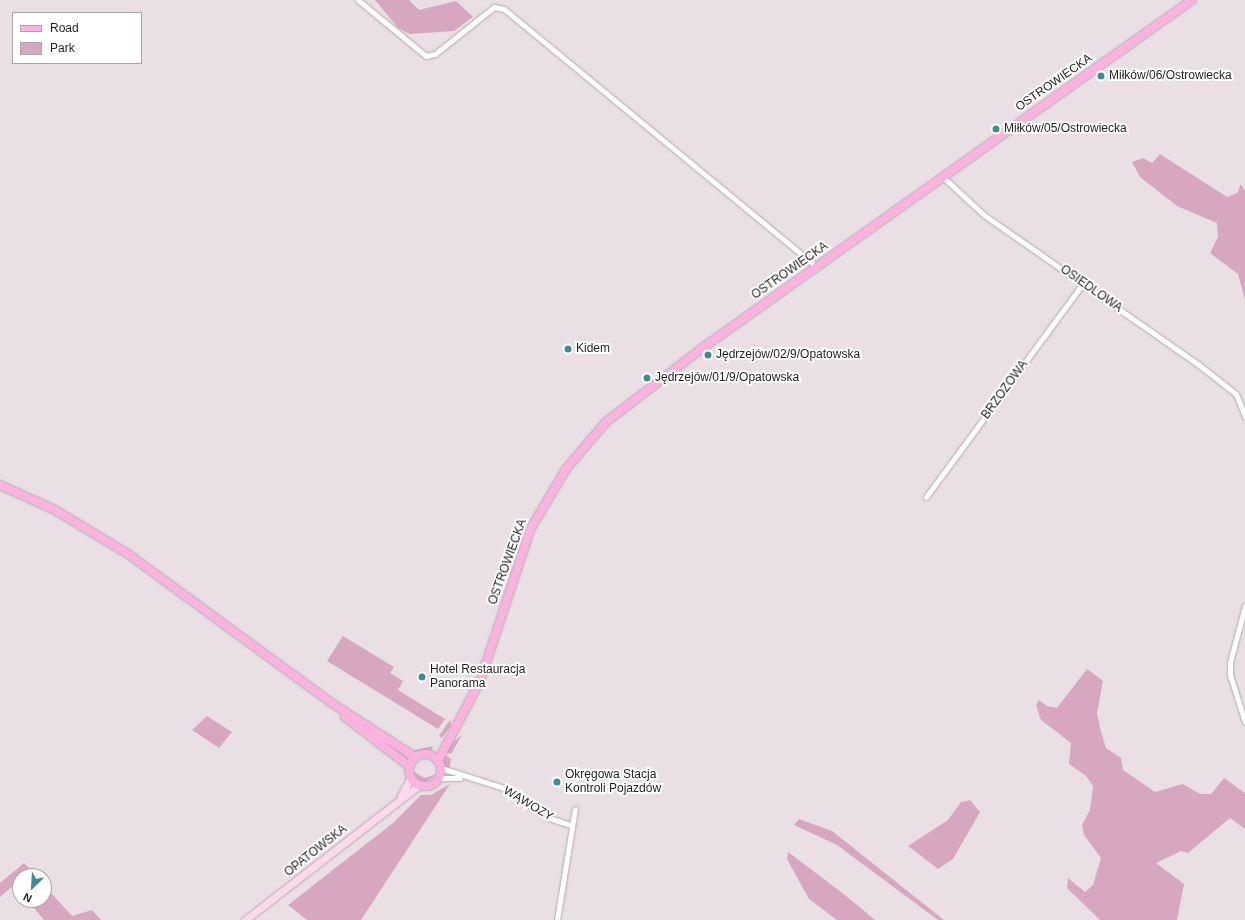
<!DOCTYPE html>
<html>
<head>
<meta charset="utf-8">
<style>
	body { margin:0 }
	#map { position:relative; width:1245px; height:920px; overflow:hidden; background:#eadfe5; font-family:Helvetica,sans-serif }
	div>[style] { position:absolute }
	.green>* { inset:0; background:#d7a7c1 }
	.roads { filter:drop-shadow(0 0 1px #b5aab0) drop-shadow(0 0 1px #b5aab0) }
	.street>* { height:5px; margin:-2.5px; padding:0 2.5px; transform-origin:2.5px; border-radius:2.5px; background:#fff }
	.secondary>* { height:7px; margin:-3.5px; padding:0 3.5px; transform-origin:3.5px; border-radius:3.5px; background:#fdd9ee }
	.primary>* { height:8px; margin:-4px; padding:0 4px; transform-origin:4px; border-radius:4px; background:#fab3de }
	.primary>.ring { margin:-4px; padding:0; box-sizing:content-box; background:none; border:8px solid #fab3de; border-radius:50% }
	.dots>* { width:11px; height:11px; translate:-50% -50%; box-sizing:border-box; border:2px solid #fff; border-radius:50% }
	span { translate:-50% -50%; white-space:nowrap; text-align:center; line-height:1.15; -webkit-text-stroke:4px #fff; paint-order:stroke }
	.poi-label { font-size:12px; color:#231f21 }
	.left { translate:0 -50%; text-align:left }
	.street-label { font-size:12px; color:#231f21 }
	.legend { position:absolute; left:12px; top:12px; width:130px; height:52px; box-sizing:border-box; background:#fff; border:1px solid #a7a5a6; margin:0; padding:5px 7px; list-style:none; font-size:12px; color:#231f21 }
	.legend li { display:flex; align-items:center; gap:8px; height:20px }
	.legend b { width:20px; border:1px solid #a7a5a6 }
	.north { position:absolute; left:12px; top:868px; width:40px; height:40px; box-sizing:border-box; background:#fff; border:1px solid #a7a5a6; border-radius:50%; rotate:205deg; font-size:11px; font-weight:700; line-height:16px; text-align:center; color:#231f21 }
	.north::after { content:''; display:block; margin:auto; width:14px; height:18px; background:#438b8f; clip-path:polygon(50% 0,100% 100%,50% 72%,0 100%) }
</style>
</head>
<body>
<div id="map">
	<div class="green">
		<i style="clip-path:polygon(375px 0,409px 0,419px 10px,456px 1px,473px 17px,454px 31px,410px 34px,398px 28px)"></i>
		<i style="clip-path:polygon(1160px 154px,1227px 197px,1237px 193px,1241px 184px,1245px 191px,1245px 300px,1238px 274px,1210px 253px,1218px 237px,1217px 223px,1177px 206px,1140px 177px,1132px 162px,1143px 158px,1152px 163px)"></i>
		<i style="clip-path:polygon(343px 636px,394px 667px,390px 673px,403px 681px,398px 690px,445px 719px,438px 729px,327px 661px)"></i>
		<i style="clip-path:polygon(1087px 669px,1103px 681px,1097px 713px,1100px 728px,1106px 748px,1121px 758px,1123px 770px,1155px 792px,1183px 784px,1200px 794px,1211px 794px,1224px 778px,1245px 793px,1245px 829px,1230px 818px,1188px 853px,1181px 851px,1156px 863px,1184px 884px,1177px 920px,1100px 920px,1067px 888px,1068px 878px,1085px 892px,1093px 885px,1101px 858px,1084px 835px,1082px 825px,1090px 810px,1093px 786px,1086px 776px,1069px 764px,1071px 743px,1041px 720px,1036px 705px,1039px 700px,1047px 706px,1057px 708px)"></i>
		<i style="clip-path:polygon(207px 716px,232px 732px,219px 748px,192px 730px)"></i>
		<i style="clip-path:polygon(450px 720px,451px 726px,442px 738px,439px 736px)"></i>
		<i style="clip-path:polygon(462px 735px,451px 754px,445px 751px,452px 743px)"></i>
		<i style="clip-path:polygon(433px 746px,431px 751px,408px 752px)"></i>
		<i style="clip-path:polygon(443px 754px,451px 759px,449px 770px,442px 763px)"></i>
		<i style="clip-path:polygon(412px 771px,425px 778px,437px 774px,424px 783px,417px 780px)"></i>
		<i style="clip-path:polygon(450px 784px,361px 920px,307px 920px,288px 905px,393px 823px,421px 795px,431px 795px)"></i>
		<i style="clip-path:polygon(970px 800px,980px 812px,953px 859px,938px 869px,908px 846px,948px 820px,961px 802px)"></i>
		<i style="clip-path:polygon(799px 819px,832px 831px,944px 920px,938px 920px,837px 845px,794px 825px)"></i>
		<i style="clip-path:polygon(788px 852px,845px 895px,875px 920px,837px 920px,809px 899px,787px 859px)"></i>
		<i style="clip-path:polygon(24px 863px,36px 876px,20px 876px,20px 892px,14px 885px,0 897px,0 883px)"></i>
		<i style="clip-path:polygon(44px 885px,72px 916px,92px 910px,101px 920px,44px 920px,27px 900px,44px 900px)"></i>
	</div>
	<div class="roads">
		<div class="street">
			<i style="left:358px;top:0;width:88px;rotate:39.5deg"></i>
			<i style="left:426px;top:56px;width:9px;rotate:-13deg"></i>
			<i style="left:435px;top:54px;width:75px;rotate:-38.5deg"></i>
			<i style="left:494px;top:7px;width:10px;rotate:11deg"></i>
			<i style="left:504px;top:9px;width:406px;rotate:39.5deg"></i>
			<i style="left:943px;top:177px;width:56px;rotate:42.8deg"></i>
			<i style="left:984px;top:215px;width:262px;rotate:34.9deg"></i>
			<i style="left:1199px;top:365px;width:47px;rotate:38.1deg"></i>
			<i style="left:1236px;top:394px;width:24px;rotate:68deg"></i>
			<i style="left:926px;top:497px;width:265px;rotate:-53.7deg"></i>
			<i style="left:1245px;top:606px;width:58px;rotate:105deg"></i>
			<i style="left:1230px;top:662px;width:13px;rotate:90deg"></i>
			<i style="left:1230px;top:675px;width:49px;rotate:72.3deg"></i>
			<i style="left:441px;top:768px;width:63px;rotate:17.6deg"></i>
			<i style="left:501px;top:787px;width:57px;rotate:32.9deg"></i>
			<i style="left:549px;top:818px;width:23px;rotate:18deg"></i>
			<i style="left:439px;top:778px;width:21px"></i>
			<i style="left:557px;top:920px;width:112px;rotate:-80.8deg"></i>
		</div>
		<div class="secondary">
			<i style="left:401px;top:796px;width:21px;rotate:-62deg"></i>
			<i style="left:245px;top:920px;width:220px;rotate:-37.8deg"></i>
		</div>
		<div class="primary">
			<i style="left:0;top:485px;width:60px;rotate:24.4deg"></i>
			<i style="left:55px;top:510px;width:85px;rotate:31.1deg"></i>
			<i style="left:128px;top:554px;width:250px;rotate:36.2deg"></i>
			<i style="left:330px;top:702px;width:101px;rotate:32.9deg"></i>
			<i style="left:345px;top:717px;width:81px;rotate:37.4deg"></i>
			<i class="ring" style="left:409px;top:754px;width:24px;height:24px"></i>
			<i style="left:438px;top:761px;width:90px;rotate:-62.3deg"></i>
			<i style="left:480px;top:681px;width:161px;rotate:-71.6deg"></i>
			<i style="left:531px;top:528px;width:69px;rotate:-59.3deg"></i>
			<i style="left:566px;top:469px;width:62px;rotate:-49.6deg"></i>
			<i style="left:606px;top:422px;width:120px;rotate:-37.5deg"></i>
			<i style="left:701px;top:349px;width:602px;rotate:-35.4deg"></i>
		</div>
	</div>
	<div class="dots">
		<i style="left:1101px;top:76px;background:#438b8f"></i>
		<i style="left:996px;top:129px;background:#438b8f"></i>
		<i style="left:568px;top:349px;background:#438b8f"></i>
		<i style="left:708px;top:355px;background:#438b8f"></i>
		<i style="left:647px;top:378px;background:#438b8f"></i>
		<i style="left:422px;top:677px;background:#438b8f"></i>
		<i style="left:557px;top:782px;background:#438b8f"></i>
	</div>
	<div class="poi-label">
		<span class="left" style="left:1109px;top:76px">Miłków/06/Ostrowiecka</span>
		<span class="left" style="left:1004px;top:129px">Miłków/05/Ostrowiecka</span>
		<span class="left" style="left:576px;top:349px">Kidem</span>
		<span class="left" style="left:716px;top:355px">Jędrzejów/02/9/Opatowska</span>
		<span class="left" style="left:655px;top:378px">Jędrzejów/01/9/Opatowska</span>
		<span class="left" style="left:430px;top:677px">Hotel Restauracja<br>Panorama</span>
		<span class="left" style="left:565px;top:782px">Okręgowa Stacja<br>Kontroli Pojazdów</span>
	</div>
	<div class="street-label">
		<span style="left:1054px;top:83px;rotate:-35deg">OSTROWIECKA</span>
		<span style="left:790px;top:271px;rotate:-35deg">OSTROWIECKA</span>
		<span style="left:1091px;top:289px;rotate:35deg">OSIEDLOWA</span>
		<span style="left:1005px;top:390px;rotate:-54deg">BRZOZOWA</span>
		<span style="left:508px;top:562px;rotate:-70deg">OSTROWIECKA</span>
		<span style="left:528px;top:804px;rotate:31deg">WĄWOZY</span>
		<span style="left:316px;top:851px;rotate:-38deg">OPATOWSKA</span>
	</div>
	<ul class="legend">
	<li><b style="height:5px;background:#fab3de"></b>Road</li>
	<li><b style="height:11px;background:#d7a7c1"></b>Park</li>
	</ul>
	<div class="north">N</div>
</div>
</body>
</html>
